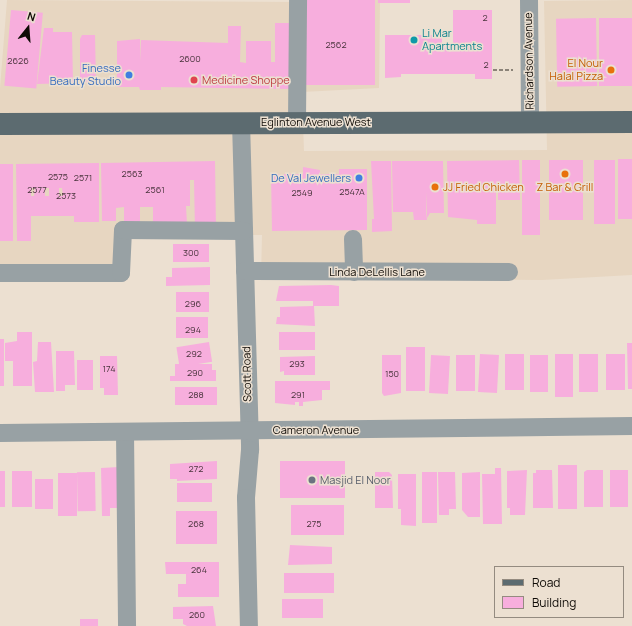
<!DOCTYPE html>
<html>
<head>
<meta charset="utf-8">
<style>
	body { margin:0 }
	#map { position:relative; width:632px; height:626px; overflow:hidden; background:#ece0d1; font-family:Manrope,sans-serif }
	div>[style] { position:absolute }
	.built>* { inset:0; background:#e7d6c1 }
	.building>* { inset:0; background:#f7aedd; transform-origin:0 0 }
	.path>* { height:2.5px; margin-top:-1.25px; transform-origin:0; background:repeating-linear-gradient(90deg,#8b8378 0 4px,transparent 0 6px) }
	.minor>* { height:18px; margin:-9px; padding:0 9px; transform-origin:9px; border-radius:9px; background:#98a1a4 }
	.major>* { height:22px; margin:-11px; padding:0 11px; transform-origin:11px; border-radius:11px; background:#5c6b70 }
	.dots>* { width:11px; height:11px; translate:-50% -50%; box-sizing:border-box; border:2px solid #ece0d1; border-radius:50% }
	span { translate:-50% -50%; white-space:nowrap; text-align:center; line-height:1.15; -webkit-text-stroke:3px #ece0d1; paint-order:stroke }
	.number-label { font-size:9px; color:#49343c }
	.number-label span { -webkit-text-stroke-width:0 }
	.culture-label { font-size:11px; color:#0d838f }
	.left { translate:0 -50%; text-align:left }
	.street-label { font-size:11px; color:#0f0b06 }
	.food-label { font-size:11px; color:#c56008 }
	.right { translate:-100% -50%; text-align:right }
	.shop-label { font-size:11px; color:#366cbe }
	.health-label { font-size:11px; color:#be3a42 }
	.worship-label { font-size:11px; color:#5b616d }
	.legend { position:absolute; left:494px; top:566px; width:130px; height:52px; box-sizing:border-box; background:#ece0d1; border:1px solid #948b80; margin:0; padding:5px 7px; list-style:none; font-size:12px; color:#0f0b06 }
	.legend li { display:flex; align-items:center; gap:8px; height:20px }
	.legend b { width:20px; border:1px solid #948b80 }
	.north { position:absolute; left:8px; top:8px; width:40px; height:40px; -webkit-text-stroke:3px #ece0d1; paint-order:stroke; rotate:17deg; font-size:11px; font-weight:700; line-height:16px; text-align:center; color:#0f0b06 }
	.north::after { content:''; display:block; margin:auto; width:14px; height:18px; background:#0f0b06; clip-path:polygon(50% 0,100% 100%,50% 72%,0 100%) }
</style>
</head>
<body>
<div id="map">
	<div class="built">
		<i style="clip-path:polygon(7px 0,301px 2px,302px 0,380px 0,379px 88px,302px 92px,304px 151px,547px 150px,544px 1px,632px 0,632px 275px,542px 280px,261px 277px,262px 235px,126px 236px,123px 275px,0 277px,0 88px)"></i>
	</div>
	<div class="building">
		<i style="left:303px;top:0;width:72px;height:85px"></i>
		<i style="left:378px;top:0;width:32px;height:3px"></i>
		<i style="left:11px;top:10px;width:32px;height:76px;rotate:5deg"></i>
		<i style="clip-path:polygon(453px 10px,492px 10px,492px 79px,475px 79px,475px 74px,401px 74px,401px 77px,385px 78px,385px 35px,442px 35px,442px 45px,453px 45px)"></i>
		<i style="left:596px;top:18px;width:68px;height:40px;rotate:89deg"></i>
		<i style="left:632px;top:18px;width:68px;height:33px;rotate:90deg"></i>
		<i style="clip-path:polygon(275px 23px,292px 23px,293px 89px,161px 87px,161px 90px,140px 90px,139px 87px,117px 87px,117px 41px,140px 39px,140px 62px,141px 40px,228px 43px,228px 26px,241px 26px,240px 62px,246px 63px,246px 41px,271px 41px,271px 62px,275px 62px)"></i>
		<i style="clip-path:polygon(44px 28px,53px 28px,53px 32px,72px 32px,73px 83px,37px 84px)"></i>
		<i style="clip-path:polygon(82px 35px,95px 35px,96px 83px,80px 82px,80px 39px)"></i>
		<i style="left:618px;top:159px;width:14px;height:60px"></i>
		<i style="clip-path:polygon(519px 160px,520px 200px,498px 200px,498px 191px,496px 192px,496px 224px,477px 224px,477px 220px,448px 217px,447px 161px)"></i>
		<i style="left:522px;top:160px;width:18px;height:75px"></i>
		<i style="left:549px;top:160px;width:34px;height:60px"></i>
		<i style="left:594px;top:160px;width:21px;height:64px"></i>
		<i style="clip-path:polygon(215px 161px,216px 230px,195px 231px,194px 180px,190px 180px,190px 206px,186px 206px,187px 224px,153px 225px,153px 207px,140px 207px,140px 225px,124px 225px,124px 207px,116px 208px,116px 221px,102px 221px,101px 163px)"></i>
		<i style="clip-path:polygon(371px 161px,391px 161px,392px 231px,372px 232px,372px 219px,374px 219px)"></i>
		<i style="clip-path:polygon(392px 161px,443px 161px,444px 213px,430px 213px,427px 218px,426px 191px,426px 212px,427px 220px,414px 220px,413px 212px,393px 212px)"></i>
		<i style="clip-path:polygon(evenodd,99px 163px,99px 222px,74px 222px,74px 216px,31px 216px,31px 241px,17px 241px,16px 164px,99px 163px,31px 188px,35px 188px,34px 196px,31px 196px,31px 188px,99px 163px,45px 188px,49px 188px,49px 196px,45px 196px,45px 188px,99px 163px,59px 188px,62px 188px,63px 196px,59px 196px,59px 188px)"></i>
		<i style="left:0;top:164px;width:13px;height:77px"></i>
		<i style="clip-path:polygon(303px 167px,320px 170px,320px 174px,339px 174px,339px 169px,367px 169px,367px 230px,272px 231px,271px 174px,279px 174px,279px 182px,284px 181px,284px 174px,303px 174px)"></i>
		<i style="left:173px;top:244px;width:36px;height:18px"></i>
		<i style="clip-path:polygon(210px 267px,210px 285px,166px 286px,166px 277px,172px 277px,172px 268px)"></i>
		<i style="clip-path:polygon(331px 285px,339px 286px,339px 306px,314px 306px,315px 326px,276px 324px,277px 317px,280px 317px,280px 307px,313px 306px,313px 301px,276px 301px,279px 286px)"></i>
		<i style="left:176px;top:292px;width:33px;height:20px"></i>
		<i style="left:176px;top:317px;width:32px;height:21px"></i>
		<i style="clip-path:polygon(17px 332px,32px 332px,32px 386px,13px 386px,13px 361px,5px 361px,5px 343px,17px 341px)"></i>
		<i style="left:279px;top:332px;width:36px;height:18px"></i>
		<i style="left:0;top:339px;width:4px;height:47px"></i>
		<i style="clip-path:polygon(38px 342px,51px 342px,54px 392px,35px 392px,33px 362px,37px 361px)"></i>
		<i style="left:209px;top:342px;width:20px;height:33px;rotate:81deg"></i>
		<i style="clip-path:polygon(627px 343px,632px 343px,632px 389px,628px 389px)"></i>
		<i style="left:406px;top:347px;width:19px;height:44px"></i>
		<i style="clip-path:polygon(56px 351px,74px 351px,75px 385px,65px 385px,65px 391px,56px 391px)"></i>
		<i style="left:480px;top:354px;width:19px;height:38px;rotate:3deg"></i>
		<i style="left:505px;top:354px;width:19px;height:36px"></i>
		<i style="left:555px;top:354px;width:18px;height:43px"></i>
		<i style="left:579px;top:354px;width:19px;height:38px"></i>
		<i style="left:606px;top:354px;width:19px;height:36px"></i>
		<i style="clip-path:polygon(382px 355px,401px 355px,401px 393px,384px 396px,382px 393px)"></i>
		<i style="left:431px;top:355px;width:19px;height:38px;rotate:3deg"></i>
		<i style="left:456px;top:355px;width:19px;height:36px"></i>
		<i style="left:530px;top:355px;width:18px;height:37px"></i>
		<i style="clip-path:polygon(100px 356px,117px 356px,118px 395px,104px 395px,104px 388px,100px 388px)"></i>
		<i style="clip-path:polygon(315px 356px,315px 375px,284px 375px,284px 371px,280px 372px,280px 357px)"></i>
		<i style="left:77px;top:360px;width:16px;height:30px"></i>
		<i style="clip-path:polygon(175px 364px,212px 364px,212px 370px,216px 370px,216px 381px,170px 381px,170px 376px,175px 376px)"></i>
		<i style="clip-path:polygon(275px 381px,330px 381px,330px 390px,322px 390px,322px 400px,303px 402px,303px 406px,299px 406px,299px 402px,295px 402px,295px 405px,275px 403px)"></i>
		<i style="left:175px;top:387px;width:42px;height:18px"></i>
		<i style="clip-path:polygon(217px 461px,217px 479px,177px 481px,177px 479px,170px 479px,170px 464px)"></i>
		<i style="left:345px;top:461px;width:37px;height:65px;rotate:90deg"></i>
		<i style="left:558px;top:465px;width:19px;height:44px"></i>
		<i style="clip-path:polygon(119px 467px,120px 508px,110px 508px,110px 516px,102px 516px,101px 468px)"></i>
		<i style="clip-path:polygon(495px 468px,501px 468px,502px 524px,483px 524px,482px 474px,495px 474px)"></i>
		<i style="clip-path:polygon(527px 470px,525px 515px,510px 515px,510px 508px,507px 508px,507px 471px)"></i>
		<i style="clip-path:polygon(536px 470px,552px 470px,553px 508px,533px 508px,533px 473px,536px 473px)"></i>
		<i style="clip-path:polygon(587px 470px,603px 470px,603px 507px,584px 507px,584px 472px)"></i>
		<i style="left:610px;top:470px;width:18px;height:37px"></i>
		<i style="left:0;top:471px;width:5px;height:36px"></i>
		<i style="left:12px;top:471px;width:20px;height:36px"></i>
		<i style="left:95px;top:472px;width:39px;height:18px;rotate:89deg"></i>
		<i style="clip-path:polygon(375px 472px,389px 472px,392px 475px,393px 508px,375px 508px)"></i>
		<i style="left:422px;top:472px;width:15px;height:51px"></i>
		<i style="clip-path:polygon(438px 472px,455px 472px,456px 509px,449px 509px,449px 515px,439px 515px)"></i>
		<i style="clip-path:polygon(480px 472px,480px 517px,468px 517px,462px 510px,462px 473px)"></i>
		<i style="left:58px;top:473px;width:19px;height:43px"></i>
		<i style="clip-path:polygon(398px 474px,416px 474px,416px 526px,401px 525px,401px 509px,398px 509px)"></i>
		<i style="left:35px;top:479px;width:18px;height:30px"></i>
		<i style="left:177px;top:483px;width:35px;height:19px"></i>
		<i style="left:291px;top:505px;width:53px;height:30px"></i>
		<i style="left:176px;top:511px;width:41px;height:33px"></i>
		<i style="clip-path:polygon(290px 545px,332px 547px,332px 564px,288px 565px)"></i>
		<i style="clip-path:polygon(165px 562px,219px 562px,219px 597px,178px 597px,178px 584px,186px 584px,186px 574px,166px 574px)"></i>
		<i style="left:284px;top:573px;width:50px;height:20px"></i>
		<i style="left:282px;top:599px;width:41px;height:19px"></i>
		<i style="clip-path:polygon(213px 606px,216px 626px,187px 626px,183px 624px,183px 619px,173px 619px,173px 607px)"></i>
		<i style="left:80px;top:619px;width:18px;height:7px"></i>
	</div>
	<div class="path">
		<i style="left:493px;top:70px;width:20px"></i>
	</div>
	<div class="minor">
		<i style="left:529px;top:0;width:122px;rotate:89.5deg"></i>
		<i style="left:241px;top:122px;width:328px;rotate:88.4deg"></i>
		<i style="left:250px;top:450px;width:48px;rotate:94.8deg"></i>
		<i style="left:246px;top:498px;width:128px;rotate:88.7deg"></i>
		<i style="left:297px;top:122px;width:122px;rotate:-89.5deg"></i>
		<i style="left:353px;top:239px;width:33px;rotate:88deg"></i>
		<i style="left:245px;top:271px;width:264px;rotate:0.2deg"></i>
		<i style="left:0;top:273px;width:121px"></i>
		<i style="left:121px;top:273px;width:43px;rotate:-87.3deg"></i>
		<i style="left:123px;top:230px;width:121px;rotate:0.5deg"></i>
		<i style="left:125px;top:432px;width:194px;rotate:89.4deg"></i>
		<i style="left:0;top:433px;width:632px;rotate:-0.63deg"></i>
	</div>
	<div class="major">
		<i style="left:0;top:124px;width:632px;rotate:-0.18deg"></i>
	</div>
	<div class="dots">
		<i style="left:414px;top:40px;background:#0f9aa8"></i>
		<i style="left:611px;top:70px;background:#e8710a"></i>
		<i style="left:129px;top:75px;background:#3f7fe0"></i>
		<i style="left:194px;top:80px;background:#e0444e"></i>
		<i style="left:565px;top:174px;background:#e8710a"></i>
		<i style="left:359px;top:178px;background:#3f7fe0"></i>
		<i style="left:435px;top:187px;background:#e8710a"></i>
		<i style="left:312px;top:480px;background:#6b7280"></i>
	</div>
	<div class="number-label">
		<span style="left:485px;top:18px">2</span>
		<span style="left:336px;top:45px">2562</span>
		<span style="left:190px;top:59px">2600</span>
		<span style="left:18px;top:61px">2626</span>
		<span style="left:486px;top:65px">2</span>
		<span style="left:132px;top:174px">2563</span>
		<span style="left:58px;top:177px">2575</span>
		<span style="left:83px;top:178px">2571</span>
		<span style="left:37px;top:190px">2577</span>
		<span style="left:155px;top:190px">2561</span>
		<span style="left:352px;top:192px">2547A</span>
		<span style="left:302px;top:193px">2549</span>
		<span style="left:66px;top:196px">2573</span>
		<span style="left:191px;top:253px">300</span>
		<span style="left:193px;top:304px">296</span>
		<span style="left:193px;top:330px">294</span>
		<span style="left:194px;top:354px">292</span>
		<span style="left:297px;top:364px">293</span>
		<span style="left:109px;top:369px">174</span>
		<span style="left:195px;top:373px">290</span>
		<span style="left:392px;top:374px">150</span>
		<span style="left:196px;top:395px">288</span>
		<span style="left:298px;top:395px">291</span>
		<span style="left:196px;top:469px">272</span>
		<span style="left:196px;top:524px">268</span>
		<span style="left:314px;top:524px">275</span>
		<span style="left:199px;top:570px">264</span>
		<span style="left:197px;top:615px">260</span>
	</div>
	<div class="culture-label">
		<span class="left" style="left:422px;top:40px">Li Mar<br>Apartments</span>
	</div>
	<div class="street-label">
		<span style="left:529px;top:61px;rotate:-91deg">Richardson Avenue</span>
		<span style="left:316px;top:122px">Eglinton Avenue West</span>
		<span style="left:377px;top:272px">Linda DeLellis Lane</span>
		<span style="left:247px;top:374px;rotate:-91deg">Scott Road</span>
		<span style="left:316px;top:430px">Cameron Avenue</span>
	</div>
	<div class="food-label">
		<span class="right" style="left:603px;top:70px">El Nour<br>Halal Pizza</span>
		<span class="left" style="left:443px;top:187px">JJ Fried Chicken</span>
		<span style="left:565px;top:187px">Z Bar &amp; Grill</span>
	</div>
	<div class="shop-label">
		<span class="right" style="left:121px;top:75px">Finesse<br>Beauty Studio</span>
		<span class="right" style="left:351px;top:178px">De Val Jewellers</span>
	</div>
	<div class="health-label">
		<span class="left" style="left:202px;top:80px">Medicine Shoppe</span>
	</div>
	<div class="worship-label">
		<span class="left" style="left:320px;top:480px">Masjid El Noor</span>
	</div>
	<ul class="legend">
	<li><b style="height:5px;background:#5c6b70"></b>Road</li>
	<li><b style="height:11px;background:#f7aedd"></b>Building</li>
	</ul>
	<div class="north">N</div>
</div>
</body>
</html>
